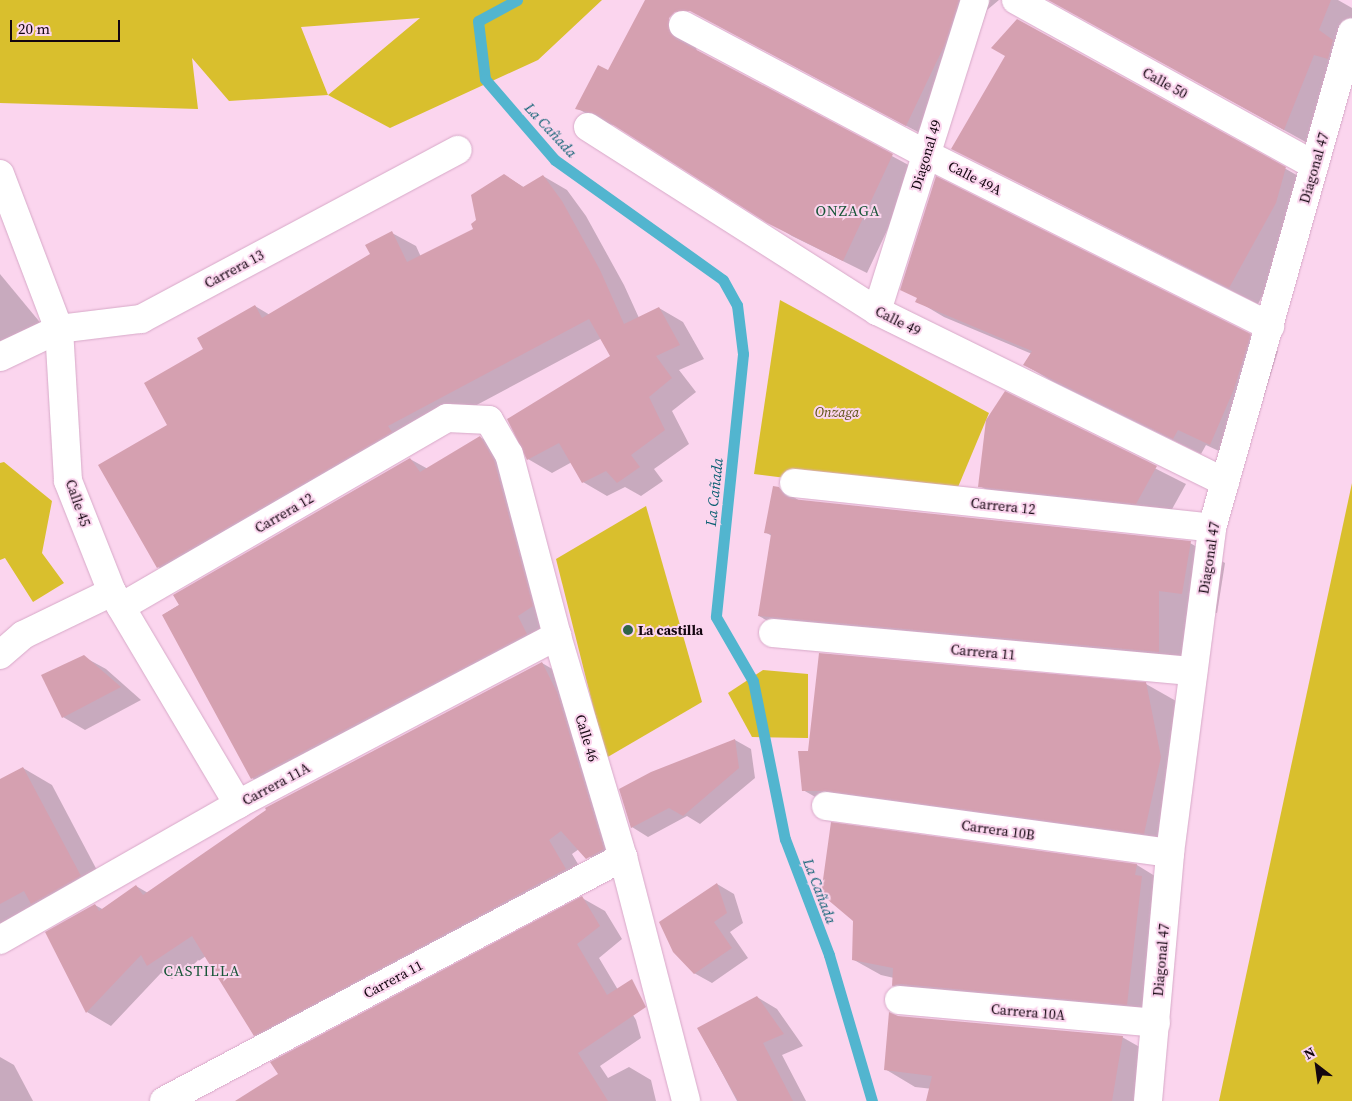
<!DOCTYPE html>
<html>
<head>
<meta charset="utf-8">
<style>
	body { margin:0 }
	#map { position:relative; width:1352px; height:1101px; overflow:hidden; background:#fbd5ee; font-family:"Source Serif 4",serif }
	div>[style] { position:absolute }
	.green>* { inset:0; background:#d9bf2d }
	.shadow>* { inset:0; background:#0003 }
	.stream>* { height:11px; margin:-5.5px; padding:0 5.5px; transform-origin:5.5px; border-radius:5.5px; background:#52b5cf }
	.building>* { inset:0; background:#d5a0b0 }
	.roads { filter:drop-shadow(0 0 1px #d7a9c8) drop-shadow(0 0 1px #d7a9c8) }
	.minor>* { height:28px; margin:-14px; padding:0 14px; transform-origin:14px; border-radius:14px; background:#fff }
	.dots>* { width:14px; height:14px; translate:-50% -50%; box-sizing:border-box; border:2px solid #fbd5ee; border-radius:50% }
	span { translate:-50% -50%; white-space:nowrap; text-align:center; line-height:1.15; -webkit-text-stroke:4px #fbd5ee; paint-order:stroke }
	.street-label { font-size:14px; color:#140610 }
	.park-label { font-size:14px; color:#5d5216; font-style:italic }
	.poi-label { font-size:14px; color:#140610; font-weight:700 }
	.left { translate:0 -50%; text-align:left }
	.water-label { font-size:15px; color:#095f72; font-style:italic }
	.neighbourhood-label { font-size:15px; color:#175537; letter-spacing:1px }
	.north { position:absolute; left:1292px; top:1041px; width:50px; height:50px; -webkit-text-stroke:4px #fbd5ee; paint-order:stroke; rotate:330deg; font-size:14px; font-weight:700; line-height:20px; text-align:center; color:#140610 }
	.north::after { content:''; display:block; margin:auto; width:18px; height:22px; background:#140610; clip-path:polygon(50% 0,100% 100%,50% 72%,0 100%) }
	.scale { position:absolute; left:10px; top:20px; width:110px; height:22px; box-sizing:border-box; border:2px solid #140610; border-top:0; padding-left:6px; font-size:15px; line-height:18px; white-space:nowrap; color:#140610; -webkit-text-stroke:4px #fbd5ee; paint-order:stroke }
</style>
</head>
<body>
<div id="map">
	<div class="green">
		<i style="clip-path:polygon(evenodd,0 0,602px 0,538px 60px,390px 128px,328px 95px,229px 101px,192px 58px,198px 109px,0 103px,0 0,420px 18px,328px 95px,301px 27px,420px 18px)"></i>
		<i style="clip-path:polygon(780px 300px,989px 413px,953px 499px,754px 474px)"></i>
		<i style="clip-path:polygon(4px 462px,52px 501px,42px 553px,64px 583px,33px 602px,5px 558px,0 560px,0 463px)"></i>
		<i style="clip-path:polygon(1352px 483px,1352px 1101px,1219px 1101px)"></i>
		<i style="clip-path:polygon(646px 506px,702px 702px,606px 758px,556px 559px)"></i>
		<i style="clip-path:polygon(763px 670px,808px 674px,808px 738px,752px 737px,728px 693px)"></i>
	</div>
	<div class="shadow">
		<i style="clip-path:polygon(699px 0,999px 0,987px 10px,968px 67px,933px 140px,719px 26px)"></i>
		<i style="clip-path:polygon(1050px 0,1338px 0,1352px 8px,1352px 29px,1311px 145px)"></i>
		<i style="clip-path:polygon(668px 22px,692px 36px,697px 51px,916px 169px,867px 273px,792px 236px,618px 126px,600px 122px,577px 108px,609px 72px)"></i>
		<i style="clip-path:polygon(953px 149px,1286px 169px,1314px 185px,1304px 219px,1258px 304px)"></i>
		<i style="clip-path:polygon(504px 175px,525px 188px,543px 176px,567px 190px,586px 216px,624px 285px,639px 318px,659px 308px,683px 322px,704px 359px,679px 370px,696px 392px,672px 411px,689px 444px,654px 469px,663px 481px,641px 496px,625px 487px,607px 496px,583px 482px,572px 462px,552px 473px,528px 459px,612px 356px,602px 338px,411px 440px,182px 581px,158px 567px,169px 425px,204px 350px,255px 306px,270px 315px,371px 255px,392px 233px,416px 246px,421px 257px,475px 230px)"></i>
		<i style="clip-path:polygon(0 274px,48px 332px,0 349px)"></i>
		<i style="clip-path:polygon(918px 298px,1250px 335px,1278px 351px,1261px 406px,1238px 460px,1206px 445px,1201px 454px,1052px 381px,1025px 365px,1032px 354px,944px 317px,917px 301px)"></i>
		<i style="clip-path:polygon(1006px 393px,1186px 484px,1166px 520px,1009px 503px,980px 486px)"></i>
		<i style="clip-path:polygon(480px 437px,503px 450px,556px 620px,275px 792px,252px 778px,163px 615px,410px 459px,428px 469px)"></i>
		<i style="clip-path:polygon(779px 488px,800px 501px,1190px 543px,1225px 563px,1217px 613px,1194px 610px,1194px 672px,794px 636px,759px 616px,772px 536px,765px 532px)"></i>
		<i style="clip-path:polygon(84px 657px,106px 669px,141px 700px,85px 730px,63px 717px)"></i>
		<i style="clip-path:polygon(542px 663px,566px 677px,612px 872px,579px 849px,572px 854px,590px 884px,279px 1049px,254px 1035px,206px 956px,172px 979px,161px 973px,111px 1026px,87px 1012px,95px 905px,104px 910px,136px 886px,148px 893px)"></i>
		<i style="clip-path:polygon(1146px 684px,1176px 701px,1190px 774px,1174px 850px,833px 807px,803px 790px)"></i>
		<i style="clip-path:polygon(735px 740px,751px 749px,755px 778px,700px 824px,687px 816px,648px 837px,632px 827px)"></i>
		<i style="clip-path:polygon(23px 768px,52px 785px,109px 893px,0 936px,0 780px)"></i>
		<i style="clip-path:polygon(832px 824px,1137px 865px,1163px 881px,1154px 1019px,920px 1001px,893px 986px,894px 978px,881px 975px,854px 960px,854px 920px)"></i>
		<i style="clip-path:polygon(717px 884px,734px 894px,743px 923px,730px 932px,748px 958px,712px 983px,694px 973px)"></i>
		<i style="clip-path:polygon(582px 898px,605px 911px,622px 939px,599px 958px,636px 1020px,641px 1038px,600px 1066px,608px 1078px,629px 1067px,651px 1080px,656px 1101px,245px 1101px)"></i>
		<i style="clip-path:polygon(757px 997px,777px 1009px,803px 1046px,782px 1055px,806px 1101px,737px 1101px,703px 1037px)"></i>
		<i style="clip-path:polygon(897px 1017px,1122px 1037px,1152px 1054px,1143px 1101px,937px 1101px,951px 1091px,915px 1087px,885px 1069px)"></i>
		<i style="clip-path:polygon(0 1057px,14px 1065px,33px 1101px,0 1101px)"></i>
	</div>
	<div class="stream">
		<i style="left:517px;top:0;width:44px;rotate:151.7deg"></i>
		<i style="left:478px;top:21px;width:58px;rotate:83.1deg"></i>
		<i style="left:485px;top:79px;width:107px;rotate:49.2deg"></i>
		<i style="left:555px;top:160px;width:206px;rotate:35.5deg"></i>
		<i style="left:723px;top:280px;width:29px;rotate:61deg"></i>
		<i style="left:737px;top:305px;width:49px;rotate:83deg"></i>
		<i style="left:743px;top:354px;width:264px;rotate:95.9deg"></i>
		<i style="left:716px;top:617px;width:74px;rotate:60deg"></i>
		<i style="left:753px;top:681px;width:161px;rotate:78.6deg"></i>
		<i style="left:785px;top:839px;width:124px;rotate:69.2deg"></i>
		<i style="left:829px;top:955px;width:152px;rotate:73.6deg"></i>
	</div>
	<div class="building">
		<i style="clip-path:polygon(645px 0,959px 0,945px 44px,906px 126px,690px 11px,675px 12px,669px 18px,670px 33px,676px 39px,893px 154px,843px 261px,767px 223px,596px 114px,575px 109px,598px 65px,608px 70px)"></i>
		<i style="clip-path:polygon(1048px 0,1331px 0,1319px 30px,1333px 40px,1328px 59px,1314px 55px,1284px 130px)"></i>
		<i style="clip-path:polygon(1017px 19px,1286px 167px,1276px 203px,1229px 288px,951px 149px,1005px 56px,991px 48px)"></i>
		<i style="clip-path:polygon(504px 174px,523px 187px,543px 175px,562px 201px,600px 270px,624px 324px,659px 307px,680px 345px,656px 356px,672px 378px,649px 397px,665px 430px,631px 455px,640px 467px,617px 483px,606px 471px,582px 483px,559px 443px,527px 460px,507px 419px,610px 356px,589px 319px,388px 426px,392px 432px,157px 568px,98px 465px,167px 425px,144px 383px,203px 349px,197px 338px,255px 305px,262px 318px,370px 254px,365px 245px,392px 231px,407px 262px,473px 229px,471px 224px,476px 220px,471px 195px)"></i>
		<i style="clip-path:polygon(936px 176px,1251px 334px,1234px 389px,1210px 445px,1178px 430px,1173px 439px,1023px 365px,1032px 351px,915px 302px,917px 298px,900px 290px)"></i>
		<i style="clip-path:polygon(1005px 391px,1157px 466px,1136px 504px,978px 487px,986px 420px)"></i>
		<i style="clip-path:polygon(480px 436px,494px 460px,533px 606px,518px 616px,527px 634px,251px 779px,162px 615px,179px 605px,173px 595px,410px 458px,420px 472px)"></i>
		<i style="clip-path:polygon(773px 486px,779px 487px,784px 495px,792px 499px,1191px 541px,1182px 594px,1159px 591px,1159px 652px,758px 616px,771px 534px,764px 533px)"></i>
		<i style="clip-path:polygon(819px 653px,1146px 682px,1161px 757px,1144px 834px,828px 791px,802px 791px,798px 751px,808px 751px)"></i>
		<i style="clip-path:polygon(84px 655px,121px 687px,62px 718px,41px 675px)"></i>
		<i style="clip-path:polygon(542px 662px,557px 692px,604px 849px,586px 859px,561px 831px,549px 840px,566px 869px,254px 1036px,192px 936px,147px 966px,141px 955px,86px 1013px,45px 932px,95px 904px,99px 911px,136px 885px,143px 895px,266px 810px,265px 808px)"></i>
		<i style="clip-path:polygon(735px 739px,739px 768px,683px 816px,669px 808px,631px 828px,619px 789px,651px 772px)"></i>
		<i style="clip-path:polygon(23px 767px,81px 876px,31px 904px,24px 891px,0 904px,0 779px)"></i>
		<i style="clip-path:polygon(831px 822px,1137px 864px,1135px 875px,1142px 876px,1127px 1005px,900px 984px,892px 986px,893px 968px,852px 960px,853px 921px,821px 894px)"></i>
		<i style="clip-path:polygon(717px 883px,727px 913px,714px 922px,732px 948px,694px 974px,673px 952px,659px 922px)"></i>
		<i style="clip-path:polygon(582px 896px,600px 926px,577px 944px,607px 995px,632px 979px,646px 1007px,578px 1053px,608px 1101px,235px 1101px,278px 1074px,270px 1062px)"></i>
		<i style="clip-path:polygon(757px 996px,784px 1034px,763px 1043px,793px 1101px,738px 1101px,697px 1028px)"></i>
		<i style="clip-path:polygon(889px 1012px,898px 1016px,1123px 1036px,1112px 1101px,926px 1101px,932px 1076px,884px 1070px)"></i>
	</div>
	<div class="roads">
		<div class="minor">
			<i style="left:1016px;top:0;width:341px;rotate:29deg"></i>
			<i style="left:683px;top:25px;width:275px;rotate:28deg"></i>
			<i style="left:926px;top:154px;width:385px;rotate:26.6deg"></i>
			<i style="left:588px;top:127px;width:343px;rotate:32.5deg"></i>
			<i style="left:877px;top:311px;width:388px;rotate:26.2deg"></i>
			<i style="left:0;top:174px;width:166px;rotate:69.2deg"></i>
			<i style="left:59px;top:329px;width:152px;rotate:86.6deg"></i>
			<i style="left:68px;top:481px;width:119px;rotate:68.4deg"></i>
			<i style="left:112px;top:592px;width:247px;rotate:59.3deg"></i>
			<i style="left:877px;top:311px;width:326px;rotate:-72.5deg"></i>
			<i style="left:0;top:357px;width:65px;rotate:-25.4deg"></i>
			<i style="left:59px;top:329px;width:83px;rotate:-7deg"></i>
			<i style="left:141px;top:319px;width:359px;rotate:-28.1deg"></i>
			<i style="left:794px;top:483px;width:420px;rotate:6.1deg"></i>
			<i style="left:121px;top:607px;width:377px;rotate:-30.1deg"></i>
			<i style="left:447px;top:418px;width:42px;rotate:2.7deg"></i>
			<i style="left:489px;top:420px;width:39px;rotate:60deg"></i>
			<i style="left:509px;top:454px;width:188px;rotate:75.2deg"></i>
			<i style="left:557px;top:636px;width:231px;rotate:73.4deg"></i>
			<i style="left:623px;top:857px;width:252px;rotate:75.5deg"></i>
			<i style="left:773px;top:633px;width:422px;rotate:5.2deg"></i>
			<i style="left:0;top:655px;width:30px;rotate:-41deg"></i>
			<i style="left:23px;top:635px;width:99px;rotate:-25.8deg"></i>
			<i style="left:826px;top:806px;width:347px;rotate:7.8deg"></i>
			<i style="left:0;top:940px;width:274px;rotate:-29.7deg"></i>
			<i style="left:238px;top:804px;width:361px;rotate:-27.8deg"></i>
			<i style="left:899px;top:1000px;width:258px;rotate:5.1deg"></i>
			<i style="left:164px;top:1101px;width:520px;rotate:-27.99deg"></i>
			<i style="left:1148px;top:1101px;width:249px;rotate:-84.9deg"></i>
			<i style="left:1170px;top:853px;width:328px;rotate:-82.6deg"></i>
			<i style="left:1212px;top:528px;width:515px;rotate:-74.24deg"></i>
		</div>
	</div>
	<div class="dots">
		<i style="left:628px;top:630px;background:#306448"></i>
	</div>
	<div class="street-label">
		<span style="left:1165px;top:83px;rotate:29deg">Calle 50</span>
		<span style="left:926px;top:155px;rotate:-73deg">Diagonal 49</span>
		<span style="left:1314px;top:168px;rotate:-74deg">Diagonal 47</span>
		<span style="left:975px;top:178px;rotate:27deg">Calle 49A</span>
		<span style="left:234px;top:269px;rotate:-28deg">Carrera 13</span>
		<span style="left:898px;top:321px;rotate:27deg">Calle 49</span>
		<span style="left:78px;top:503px;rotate:71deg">Calle 45</span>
		<span style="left:1003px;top:506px;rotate:6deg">Carrera 12</span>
		<span style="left:284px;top:513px;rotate:-30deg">Carrera 12</span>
		<span style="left:1209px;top:558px;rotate:-81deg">Diagonal 47</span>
		<span style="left:983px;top:652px;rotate:5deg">Carrera 11</span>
		<span style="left:587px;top:738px;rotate:73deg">Calle 46</span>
		<span style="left:276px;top:784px;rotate:-28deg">Carrera 11A</span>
		<span style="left:998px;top:830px;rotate:8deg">Carrera 10B</span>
		<span style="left:1161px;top:960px;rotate:-85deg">Diagonal 47</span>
		<span style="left:393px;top:979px;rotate:-28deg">Carrera 11</span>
		<span style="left:1028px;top:1012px;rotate:5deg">Carrera 10A</span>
	</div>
	<div class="park-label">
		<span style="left:837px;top:412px">Onzaga</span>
	</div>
	<div class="poi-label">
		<span class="left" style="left:638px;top:630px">La castilla</span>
	</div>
	<div class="water-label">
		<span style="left:551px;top:130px;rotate:47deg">La Cañada</span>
		<span style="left:714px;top:492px;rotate:-84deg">La Cañada</span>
		<span style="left:820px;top:891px;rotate:69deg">La Cañada</span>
	</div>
	<div class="neighbourhood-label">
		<span style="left:848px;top:211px">ONZAGA</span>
		<span style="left:202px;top:971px">CASTILLA</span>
	</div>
	<div class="north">N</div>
	<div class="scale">20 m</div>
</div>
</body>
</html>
